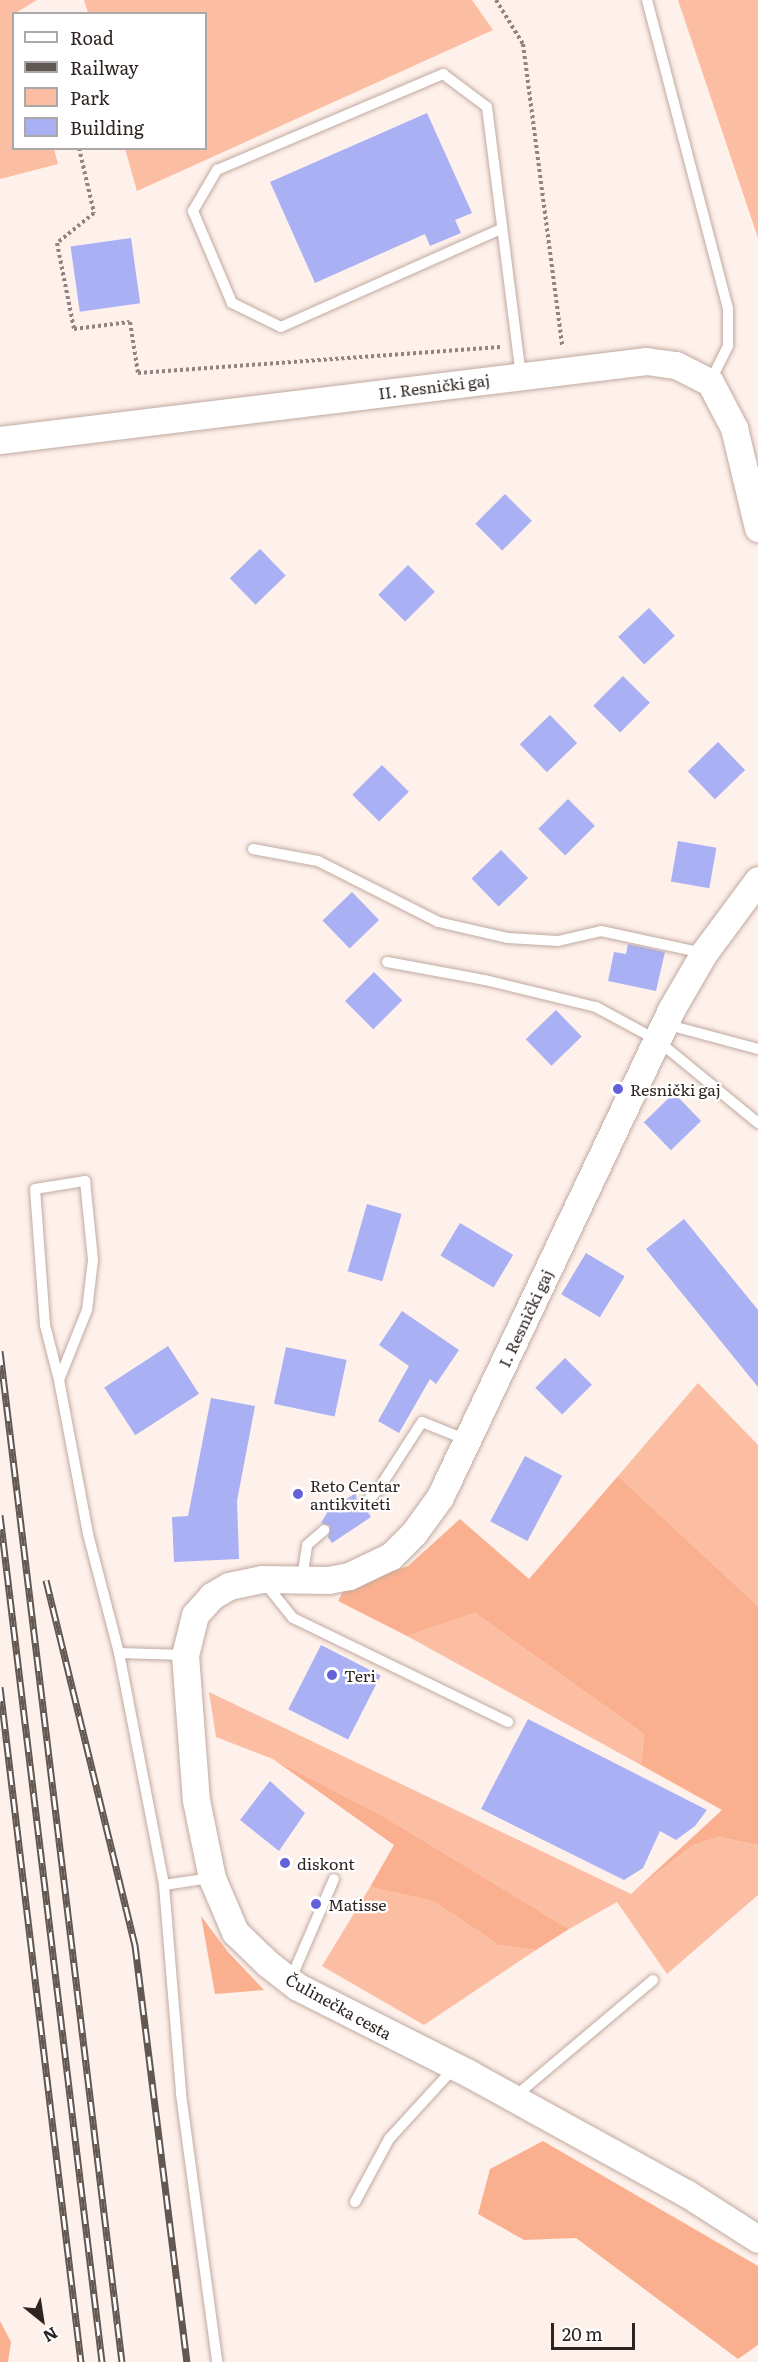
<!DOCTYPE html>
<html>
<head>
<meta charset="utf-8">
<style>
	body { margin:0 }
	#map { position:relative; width:758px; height:2362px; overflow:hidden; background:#fef0ea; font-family:Literata,serif }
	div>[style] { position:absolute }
	.green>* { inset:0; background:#fbbea2 }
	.forest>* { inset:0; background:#fab08f }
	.building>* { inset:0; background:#a9b0f4; transform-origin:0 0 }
	.path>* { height:4px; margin-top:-2px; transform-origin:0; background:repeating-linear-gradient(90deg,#908480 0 3px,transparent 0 6px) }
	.roads { filter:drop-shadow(0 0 2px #bfaaa1) drop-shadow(0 0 2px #bfaaa1) }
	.service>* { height:10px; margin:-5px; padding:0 5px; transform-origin:5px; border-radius:5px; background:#fff }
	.tertiary>* { height:27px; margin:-13.5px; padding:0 13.5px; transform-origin:13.5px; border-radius:13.5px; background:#fff }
	.rail>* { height:7px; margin-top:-3.5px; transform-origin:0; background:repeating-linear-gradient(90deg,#fff 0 14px,#615753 0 28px); box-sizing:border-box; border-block:2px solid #615753 }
	.dots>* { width:16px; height:16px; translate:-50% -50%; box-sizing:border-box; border:3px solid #fff; border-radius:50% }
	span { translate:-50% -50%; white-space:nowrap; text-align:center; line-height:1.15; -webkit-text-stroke:4.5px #fff; paint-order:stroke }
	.street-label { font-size:16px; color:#2e2522 }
	.poi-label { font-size:16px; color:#2e2522 }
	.left { translate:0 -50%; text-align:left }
	.legend { position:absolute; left:12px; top:12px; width:195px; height:138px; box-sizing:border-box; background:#fff; border:2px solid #aba8a7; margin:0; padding:8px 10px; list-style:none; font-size:18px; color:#2e2522 }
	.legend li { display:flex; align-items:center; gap:12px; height:30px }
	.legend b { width:30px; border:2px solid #aba8a7 }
	.north { position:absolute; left:12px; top:2290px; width:60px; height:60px; -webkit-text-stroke:4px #fff; paint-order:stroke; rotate:150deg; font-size:16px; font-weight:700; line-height:24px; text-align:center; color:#2e2522 }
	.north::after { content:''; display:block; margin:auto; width:21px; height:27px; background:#2e2522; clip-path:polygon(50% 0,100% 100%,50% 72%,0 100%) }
	.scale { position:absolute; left:551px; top:2323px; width:84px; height:27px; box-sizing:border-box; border:3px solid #2e2522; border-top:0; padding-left:8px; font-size:18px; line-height:21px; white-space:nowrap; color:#2e2522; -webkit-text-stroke:4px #fff; paint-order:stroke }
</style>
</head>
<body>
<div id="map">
	<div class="green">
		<i style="clip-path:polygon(0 0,37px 0,14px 14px,14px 148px,54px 149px,58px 164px,0 179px)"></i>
		<i style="clip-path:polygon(84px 0,472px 0,493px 30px,137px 191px,125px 149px,206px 148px,206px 14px,88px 13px)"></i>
		<i style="clip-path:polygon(678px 0,758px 0,758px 238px)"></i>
		<i style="clip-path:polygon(698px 1383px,758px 1445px,758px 1606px,618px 1476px)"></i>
		<i style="clip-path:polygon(475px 1613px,644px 1734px,641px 1765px,407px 1636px)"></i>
		<i style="clip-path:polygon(209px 1692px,631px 1894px,693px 1845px,719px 1837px,758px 1845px,758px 1895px,667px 1974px,617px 1902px,569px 1929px,381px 1815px,273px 1759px,216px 1737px)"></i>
		<i style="clip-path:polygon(370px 1887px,433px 1901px,499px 1945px,536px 1950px,424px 2025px,322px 1966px)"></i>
	</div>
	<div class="forest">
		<i style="clip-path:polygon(618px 1476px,758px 1606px,758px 1845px,719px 1837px,693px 1845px,631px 1894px,722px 1810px,641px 1765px,644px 1734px,475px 1613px,407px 1636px,338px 1601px,345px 1588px,408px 1566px,460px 1519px,529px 1579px)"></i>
		<i style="clip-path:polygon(273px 1759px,381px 1815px,569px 1929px,536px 1950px,499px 1945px,433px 1901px,370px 1887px,394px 1845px)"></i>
		<i style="clip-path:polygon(201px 1916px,228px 1952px,264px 1990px,215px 1994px)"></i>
		<i style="clip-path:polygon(543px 2141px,758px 2266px,758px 2345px,738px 2359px,576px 2238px,524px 2240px,478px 2214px,490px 2169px)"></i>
		<i style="clip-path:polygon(0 2321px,11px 2342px,8px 2362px,0 2362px)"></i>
	</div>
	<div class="building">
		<i style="clip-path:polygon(427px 113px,472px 213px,455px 220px,461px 233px,430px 246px,425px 234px,315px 283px,270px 182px)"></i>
		<i style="left:131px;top:238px;width:66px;height:61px;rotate:82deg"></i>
		<i style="left:505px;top:494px;width:38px;height:42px;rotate:45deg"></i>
		<i style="left:260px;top:549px;width:37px;height:42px;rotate:46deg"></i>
		<i style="left:408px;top:565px;width:38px;height:42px;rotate:45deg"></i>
		<i style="left:649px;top:608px;width:38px;height:42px;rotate:47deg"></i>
		<i style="left:623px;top:676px;width:38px;height:42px;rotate:45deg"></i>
		<i style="left:550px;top:715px;width:39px;height:42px;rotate:46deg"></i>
		<i style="left:718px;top:742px;width:39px;height:42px;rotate:46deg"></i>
		<i style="left:382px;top:765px;width:38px;height:42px;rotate:45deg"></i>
		<i style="left:568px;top:799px;width:38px;height:42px;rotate:45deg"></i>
		<i style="left:678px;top:841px;width:39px;height:41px;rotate:10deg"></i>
		<i style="left:501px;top:850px;width:39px;height:41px;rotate:46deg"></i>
		<i style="left:352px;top:892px;width:39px;height:41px;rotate:46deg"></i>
		<i style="clip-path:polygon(628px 944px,665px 952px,656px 991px,608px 981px,614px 952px,626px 954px)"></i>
		<i style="left:374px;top:972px;width:40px;height:41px;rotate:45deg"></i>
		<i style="left:556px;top:1010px;width:37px;height:42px;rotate:46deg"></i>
		<i style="left:674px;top:1093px;width:39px;height:42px;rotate:46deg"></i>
		<i style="left:367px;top:1204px;width:36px;height:70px;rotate:16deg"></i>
		<i style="clip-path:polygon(684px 1219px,758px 1310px,758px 1387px,646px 1249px)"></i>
		<i style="left:460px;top:1223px;width:62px;height:38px;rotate:31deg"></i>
		<i style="left:586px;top:1253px;width:45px;height:48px;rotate:31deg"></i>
		<i style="clip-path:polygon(402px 1311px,459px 1350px,436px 1384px,430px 1379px,399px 1433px,378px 1421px,409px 1366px,379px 1345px)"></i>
		<i style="left:168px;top:1346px;width:57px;height:76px;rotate:57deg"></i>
		<i style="left:286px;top:1347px;width:62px;height:58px;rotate:12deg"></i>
		<i style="left:565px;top:1358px;width:38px;height:42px;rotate:45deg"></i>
		<i style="clip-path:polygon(211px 1398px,255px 1406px,237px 1501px,239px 1559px,174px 1562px,172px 1517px,188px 1516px)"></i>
		<i style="left:525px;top:1456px;width:42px;height:74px;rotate:28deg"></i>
		<i style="clip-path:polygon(356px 1493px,357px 1510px,367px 1511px,371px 1517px,332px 1543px,328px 1537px,330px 1526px,321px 1523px,328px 1511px)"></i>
		<i style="left:321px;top:1645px;width:67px;height:72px;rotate:27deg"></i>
		<i style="clip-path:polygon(528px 1719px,707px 1810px,695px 1826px,676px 1840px,660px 1831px,643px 1868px,624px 1880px,481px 1809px)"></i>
		<i style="clip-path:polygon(270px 1781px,305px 1813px,279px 1851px,240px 1820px)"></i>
	</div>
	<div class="path">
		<i style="left:496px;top:0;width:52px;rotate:58.5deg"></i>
		<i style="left:523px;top:44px;width:305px;rotate:82.6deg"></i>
		<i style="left:79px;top:148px;width:67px;rotate:77deg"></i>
		<i style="left:94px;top:213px;width:48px;rotate:141deg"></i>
		<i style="left:57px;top:243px;width:88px;rotate:78.8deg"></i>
		<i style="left:74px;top:329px;width:56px;rotate:-7.1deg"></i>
		<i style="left:130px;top:322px;width:52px;rotate:81.1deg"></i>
		<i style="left:138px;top:373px;width:363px;rotate:-4.1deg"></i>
	</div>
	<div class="roads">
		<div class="service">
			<i style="left:647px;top:0;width:318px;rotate:75.3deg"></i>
			<i style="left:728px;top:308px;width:38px;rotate:90deg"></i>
			<i style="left:728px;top:346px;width:40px;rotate:116.6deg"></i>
			<i style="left:501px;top:229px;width:241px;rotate:156deg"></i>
			<i style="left:281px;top:327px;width:55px;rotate:-153.9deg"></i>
			<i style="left:232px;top:303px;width:100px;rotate:-113deg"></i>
			<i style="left:193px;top:211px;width:48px;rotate:-59.7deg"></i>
			<i style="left:217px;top:170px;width:246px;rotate:-23deg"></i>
			<i style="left:443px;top:74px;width:55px;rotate:36.9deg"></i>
			<i style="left:487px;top:107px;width:270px;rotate:82.8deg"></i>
			<i style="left:253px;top:849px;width:66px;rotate:10.5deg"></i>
			<i style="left:318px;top:861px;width:135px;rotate:26.9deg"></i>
			<i style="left:438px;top:922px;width:72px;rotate:12.9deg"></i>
			<i style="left:508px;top:938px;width:50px;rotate:3.4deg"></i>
			<i style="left:558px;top:941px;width:44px;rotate:-13.1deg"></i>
			<i style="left:601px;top:931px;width:104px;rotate:12.2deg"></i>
			<i style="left:387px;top:962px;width:100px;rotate:10.4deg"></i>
			<i style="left:485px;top:980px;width:114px;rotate:13.7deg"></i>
			<i style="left:596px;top:1007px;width:69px;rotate:28.4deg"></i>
			<i style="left:657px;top:1040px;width:131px;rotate:39.4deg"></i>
			<i style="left:665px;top:1024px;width:96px;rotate:15deg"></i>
			<i style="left:59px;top:1380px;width:57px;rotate:-104.3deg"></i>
			<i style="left:45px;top:1325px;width:136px;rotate:-94.2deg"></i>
			<i style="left:35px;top:1189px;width:51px;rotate:-9.1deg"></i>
			<i style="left:85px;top:1181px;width:79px;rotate:84.2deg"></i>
			<i style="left:93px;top:1260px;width:50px;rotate:96.8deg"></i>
			<i style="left:87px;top:1310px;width:75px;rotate:111.8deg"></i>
			<i style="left:59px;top:1380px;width:157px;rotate:79.3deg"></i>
			<i style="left:88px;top:1534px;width:123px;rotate:75.4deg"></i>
			<i style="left:119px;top:1653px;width:65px;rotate:1.8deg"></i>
			<i style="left:363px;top:1505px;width:21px;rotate:-45deg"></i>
			<i style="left:378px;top:1490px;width:81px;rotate:-57.1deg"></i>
			<i style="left:422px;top:1422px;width:48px;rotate:21.8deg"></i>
			<i style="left:302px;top:1578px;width:33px;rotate:-81deg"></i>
			<i style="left:307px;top:1545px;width:23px;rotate:-41deg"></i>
			<i style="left:264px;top:1582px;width:46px;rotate:51.1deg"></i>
			<i style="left:293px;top:1618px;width:239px;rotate:25.8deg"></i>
			<i style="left:119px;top:1653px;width:236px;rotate:79deg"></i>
			<i style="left:164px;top:1885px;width:210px;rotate:85.3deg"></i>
			<i style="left:181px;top:2094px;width:270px;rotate:82.3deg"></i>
			<i style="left:164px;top:1885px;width:48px;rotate:-8.5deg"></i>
			<i style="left:290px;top:1981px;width:111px;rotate:-66.7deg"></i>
			<i style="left:513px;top:2098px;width:183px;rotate:-40.1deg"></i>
			<i style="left:355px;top:2202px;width:72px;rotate:-61.6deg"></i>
			<i style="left:389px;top:2139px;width:98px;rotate:-47.5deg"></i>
		</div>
		<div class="tertiary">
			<i style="left:0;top:440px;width:651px;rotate:-6.97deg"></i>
			<i style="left:646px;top:361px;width:30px;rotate:8deg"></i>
			<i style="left:676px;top:365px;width:38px;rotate:27deg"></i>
			<i style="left:710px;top:382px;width:52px;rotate:62.4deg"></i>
			<i style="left:734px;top:428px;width:103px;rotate:76.5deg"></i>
			<i style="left:758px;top:880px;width:91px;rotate:126.5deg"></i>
			<i style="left:704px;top:953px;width:66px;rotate:120.1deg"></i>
			<i style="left:671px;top:1010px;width:539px;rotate:115.38deg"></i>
			<i style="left:440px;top:1497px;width:44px;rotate:125.8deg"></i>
			<i style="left:414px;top:1533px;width:33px;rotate:135deg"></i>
			<i style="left:391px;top:1556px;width:47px;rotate:154.5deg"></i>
			<i style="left:349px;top:1576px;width:20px;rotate:169deg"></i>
			<i style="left:329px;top:1580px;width:67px;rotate:-179.1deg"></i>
			<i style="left:262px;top:1579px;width:34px;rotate:168deg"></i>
			<i style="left:229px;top:1586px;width:20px;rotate:150deg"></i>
			<i style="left:212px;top:1596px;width:25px;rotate:132deg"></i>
			<i style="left:195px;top:1615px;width:41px;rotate:104deg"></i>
			<i style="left:185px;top:1655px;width:145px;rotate:85.7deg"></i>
			<i style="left:196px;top:1800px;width:80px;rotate:78.4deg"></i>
			<i style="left:212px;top:1878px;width:59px;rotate:66.9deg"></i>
			<i style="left:235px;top:1932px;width:45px;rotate:44.1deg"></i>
			<i style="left:267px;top:1963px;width:39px;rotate:38deg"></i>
			<i style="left:298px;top:1987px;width:193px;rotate:26.8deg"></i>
			<i style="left:470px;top:2074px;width:247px;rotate:28.9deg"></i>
			<i style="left:686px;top:2193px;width:85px;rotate:32.6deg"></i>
		</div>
	</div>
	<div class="rail">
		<i style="left:0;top:1351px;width:1018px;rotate:83.12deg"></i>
		<i style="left:0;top:1515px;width:853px;rotate:83.13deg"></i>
		<i style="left:46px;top:1580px;width:376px;rotate:76.3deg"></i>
		<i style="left:135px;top:1945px;width:420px;rotate:82.9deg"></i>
		<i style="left:0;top:1687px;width:680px;rotate:83.16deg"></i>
	</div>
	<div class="dots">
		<i style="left:618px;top:1089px;background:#6261d9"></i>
		<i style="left:298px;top:1494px;background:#6261d9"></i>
		<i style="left:332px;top:1675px;background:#6261d9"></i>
		<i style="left:285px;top:1863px;background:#6261d9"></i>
		<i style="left:316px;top:1904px;background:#6261d9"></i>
	</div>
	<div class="street-label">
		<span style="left:434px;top:386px;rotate:-7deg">II. Resnički gaj</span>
		<span style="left:525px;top:1318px;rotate:-65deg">I. Resnički gaj</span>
		<span style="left:339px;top:2006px;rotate:29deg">Čulinečka cesta</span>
	</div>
	<div class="poi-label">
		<span class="left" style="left:630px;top:1089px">Resnički gaj</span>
		<span class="left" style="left:310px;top:1494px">Reto Centar<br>antikviteti</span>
		<span class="left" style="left:344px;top:1675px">Teri</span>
		<span class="left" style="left:297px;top:1863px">diskont</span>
		<span class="left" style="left:328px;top:1904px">Matisse</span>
	</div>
	<ul class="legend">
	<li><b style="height:8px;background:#fff"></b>Road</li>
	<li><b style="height:8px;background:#615753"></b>Railway</li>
	<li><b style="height:16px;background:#fbbea2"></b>Park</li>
	<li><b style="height:16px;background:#a9b0f4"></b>Building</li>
	</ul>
	<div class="north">N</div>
	<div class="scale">20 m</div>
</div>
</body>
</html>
